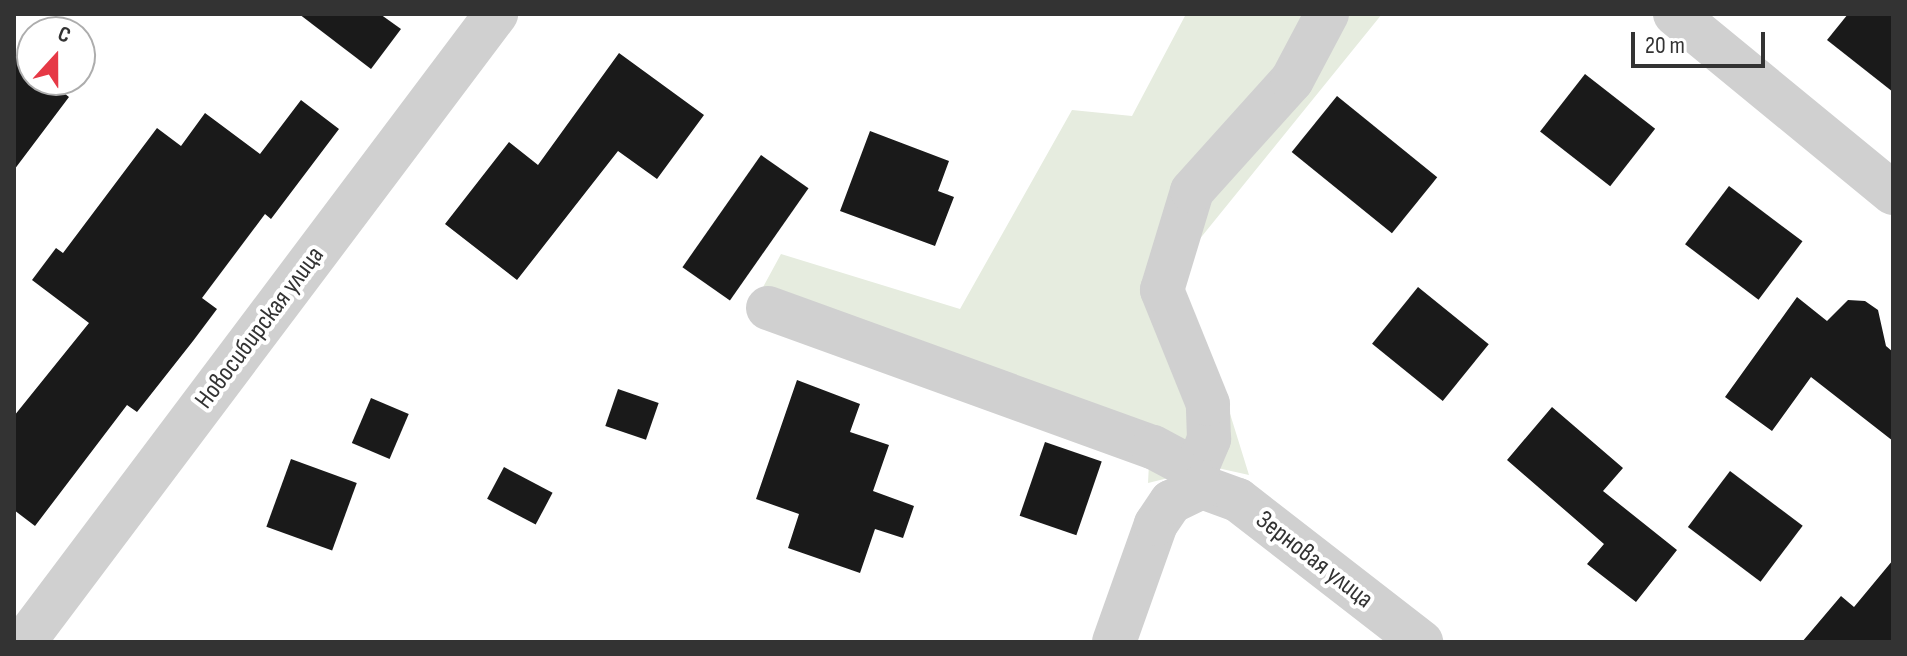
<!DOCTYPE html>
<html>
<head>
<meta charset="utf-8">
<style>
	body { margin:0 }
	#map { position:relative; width:1907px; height:656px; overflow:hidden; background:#fff; font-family:"Sofia Sans Condensed",sans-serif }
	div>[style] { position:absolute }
	.green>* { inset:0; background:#e6ecdf }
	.building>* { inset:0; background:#1a1a1a; transform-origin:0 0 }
	.minor>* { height:44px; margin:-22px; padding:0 22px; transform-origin:22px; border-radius:22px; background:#d0d0d0 }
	span { translate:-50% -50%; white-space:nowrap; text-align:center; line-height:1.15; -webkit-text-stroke:8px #fff; paint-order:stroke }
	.street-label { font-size:26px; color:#333 }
	.frame { position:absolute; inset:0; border:16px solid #333; pointer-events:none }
	.north { position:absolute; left:16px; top:16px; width:80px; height:80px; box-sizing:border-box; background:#fff; border:2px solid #adadad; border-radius:50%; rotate:21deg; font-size:22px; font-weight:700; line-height:32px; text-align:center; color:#333 }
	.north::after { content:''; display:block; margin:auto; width:28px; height:36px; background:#e63946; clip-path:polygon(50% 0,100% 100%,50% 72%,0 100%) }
	.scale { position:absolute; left:1631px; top:32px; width:134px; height:36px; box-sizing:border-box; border:4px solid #333; border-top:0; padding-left:10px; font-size:24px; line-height:28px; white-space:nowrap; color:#333; -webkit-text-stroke:6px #fff; paint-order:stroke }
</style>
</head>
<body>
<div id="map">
	<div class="green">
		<i style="clip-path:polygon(1186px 14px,1382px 14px,1194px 246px,1177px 293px,1214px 362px,1249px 475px,1213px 467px,1148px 483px,1149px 463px,749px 313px,781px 254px,960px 309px,1072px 110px,1132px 116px)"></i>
	</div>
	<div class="building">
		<i style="clip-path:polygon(299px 14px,380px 14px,401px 29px,371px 69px)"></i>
		<i style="clip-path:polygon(1848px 14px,1893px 14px,1893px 92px,1827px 40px)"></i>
		<i style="clip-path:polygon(619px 53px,704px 115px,657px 179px,618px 151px,517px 280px,445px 224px,509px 142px,538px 165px)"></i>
		<i style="clip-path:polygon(14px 55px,32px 69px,32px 80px,47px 80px,69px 97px,14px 170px)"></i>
		<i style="left:1585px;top:74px;width:89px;height:73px;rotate:38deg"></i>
		<i style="left:1337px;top:96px;width:129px;height:72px;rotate:39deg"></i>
		<i style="clip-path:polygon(301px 100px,339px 129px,271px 219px,265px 214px,202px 298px,217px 309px,193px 341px,137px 412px,127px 405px,35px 526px,14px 510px,14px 416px,89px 323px,32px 280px,56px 248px,63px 253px,157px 128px,181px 146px,205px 113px,260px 154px)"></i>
		<i style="clip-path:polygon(870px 131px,949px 161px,938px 191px,954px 197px,935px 246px,840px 211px)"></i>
		<i style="left:761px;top:155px;width:58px;height:137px;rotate:35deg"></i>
		<i style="left:1729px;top:186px;width:92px;height:73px;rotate:37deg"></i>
		<i style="left:1418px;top:287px;width:91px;height:73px;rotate:39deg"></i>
		<i style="clip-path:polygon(1797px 297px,1827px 321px,1848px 300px,1865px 301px,1878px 310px,1886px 346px,1893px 352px,1893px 441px,1811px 377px,1772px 431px,1725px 397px)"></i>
		<i style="clip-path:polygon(797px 380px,860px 404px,850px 432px,889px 445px,873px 491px,914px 506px,903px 538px,875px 529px,860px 573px,788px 548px,799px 514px,756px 499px)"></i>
		<i style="left:618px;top:389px;width:43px;height:39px;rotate:19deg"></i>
		<i style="left:371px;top:398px;width:41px;height:49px;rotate:23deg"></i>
		<i style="clip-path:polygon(1552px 407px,1623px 468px,1603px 491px,1677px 550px,1636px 602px,1587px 564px,1604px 544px,1507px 460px)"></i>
		<i style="left:1045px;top:442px;width:60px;height:78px;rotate:19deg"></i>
		<i style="left:291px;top:459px;width:70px;height:72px;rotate:20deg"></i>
		<i style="left:504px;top:467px;width:55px;height:36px;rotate:28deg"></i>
		<i style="left:1730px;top:471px;width:91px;height:70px;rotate:37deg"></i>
		<i style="clip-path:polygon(1893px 560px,1893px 642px,1802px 642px,1841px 596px,1854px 607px)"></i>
	</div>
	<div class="minor">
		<i style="left:1675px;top:14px;width:282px;rotate:39.4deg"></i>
		<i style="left:768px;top:308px;width:409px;rotate:19.9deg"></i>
		<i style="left:1153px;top:447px;width:49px;rotate:28.1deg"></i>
		<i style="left:1202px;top:487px;width:18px;rotate:-109deg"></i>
		<i style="left:1196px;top:470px;width:34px;rotate:-67deg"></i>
		<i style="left:1209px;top:439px;width:35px;rotate:-92deg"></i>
		<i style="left:1208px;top:404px;width:123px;rotate:-112deg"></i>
		<i style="left:1162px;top:290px;width:103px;rotate:-73.1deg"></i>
		<i style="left:1192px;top:191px;width:149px;rotate:-48deg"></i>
		<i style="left:1292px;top:80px;width:75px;rotate:-62.1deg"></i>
		<i style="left:1202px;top:487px;width:38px;rotate:20deg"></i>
		<i style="left:1238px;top:500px;width:232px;rotate:37.8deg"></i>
		<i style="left:24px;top:642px;width:786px;rotate:-53.07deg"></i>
		<i style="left:1114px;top:642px;width:125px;rotate:-70.4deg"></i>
		<i style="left:1156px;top:524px;width:27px;rotate:-56deg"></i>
		<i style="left:1171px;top:502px;width:34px;rotate:-26deg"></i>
	</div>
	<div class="street-label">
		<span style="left:260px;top:328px;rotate:-53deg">Новосибирская улица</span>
		<span style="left:1314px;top:560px;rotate:38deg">Зерновая улица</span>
	</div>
	<div class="frame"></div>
	<div class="north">С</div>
	<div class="scale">20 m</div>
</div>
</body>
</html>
